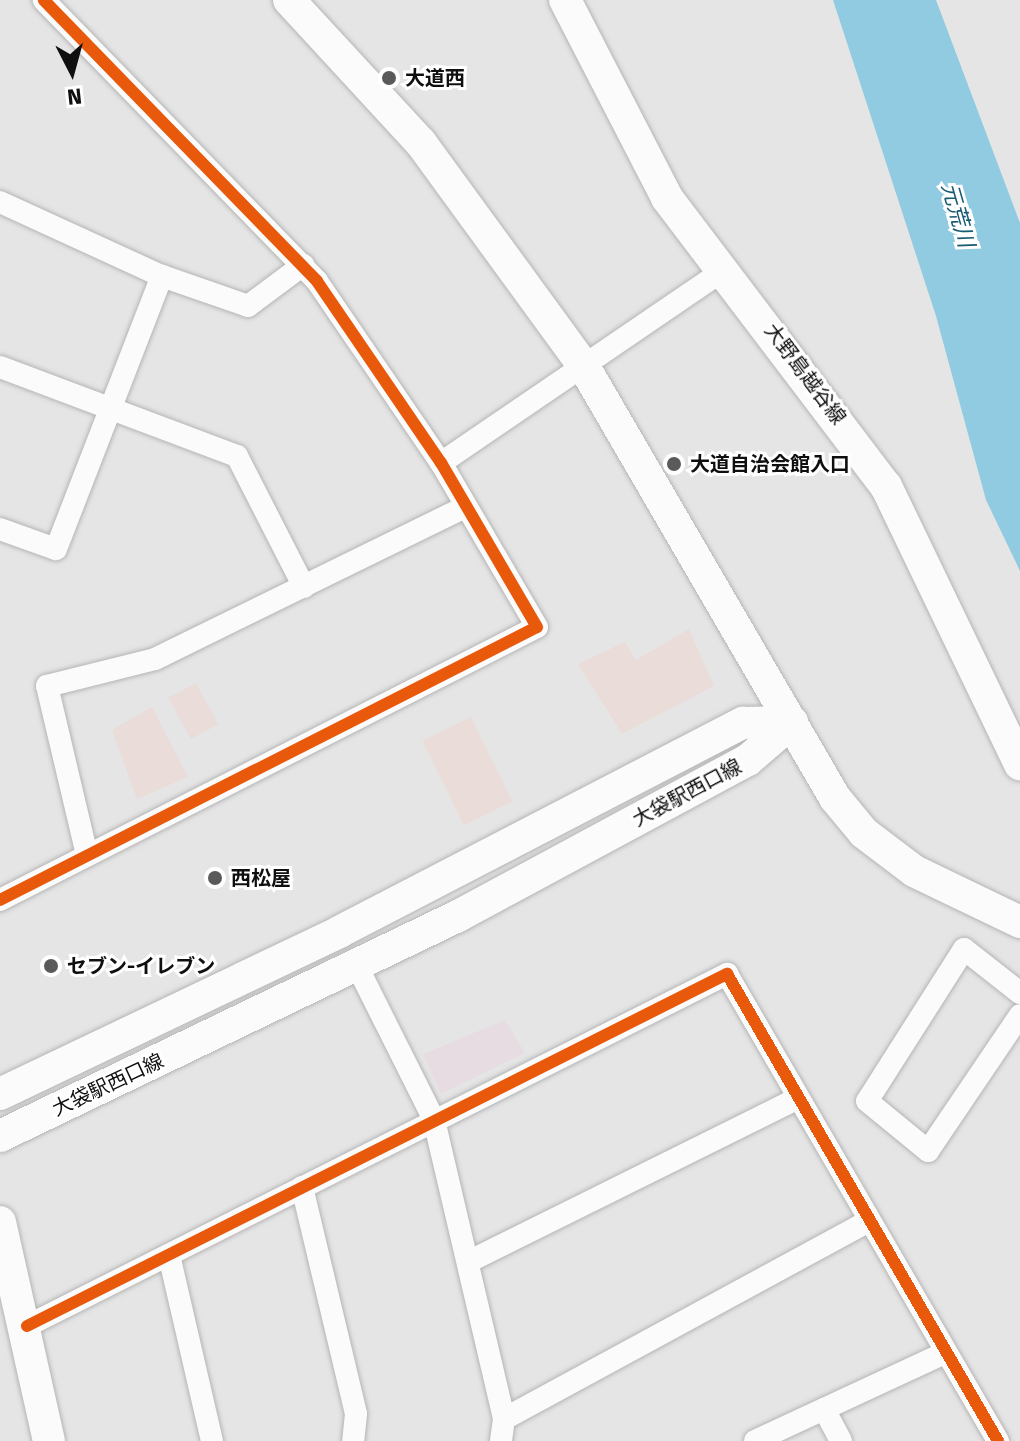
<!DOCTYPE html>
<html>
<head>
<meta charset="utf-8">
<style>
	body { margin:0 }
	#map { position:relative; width:1020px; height:1441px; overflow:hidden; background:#e5e5e5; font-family:"Fira Sans","Noto Sans JP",sans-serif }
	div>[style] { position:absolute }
	.commercial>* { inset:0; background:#eadcd9; transform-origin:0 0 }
	.medical>* { inset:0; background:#e8dce3 }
	.water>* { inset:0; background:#90cbe2 }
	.roads { filter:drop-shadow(0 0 2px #b5b5b5) drop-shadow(0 0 2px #b5b5b5) }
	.street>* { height:22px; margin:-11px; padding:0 11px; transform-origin:11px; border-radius:11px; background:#fbfbfb }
	.secondary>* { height:32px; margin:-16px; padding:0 16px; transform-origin:16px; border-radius:16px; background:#fbfbfb }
	.cycleway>* { height:12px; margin:-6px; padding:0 6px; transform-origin:6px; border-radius:6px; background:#e8590c }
	.dots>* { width:22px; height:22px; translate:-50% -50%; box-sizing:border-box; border:4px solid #fff; border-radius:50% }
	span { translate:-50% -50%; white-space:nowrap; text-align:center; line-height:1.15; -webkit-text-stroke:6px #fff; paint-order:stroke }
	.poi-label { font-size:20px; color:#0f0f0f; font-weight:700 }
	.left { translate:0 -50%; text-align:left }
	.street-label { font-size:20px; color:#0f0f0f }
	.water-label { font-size:22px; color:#175c72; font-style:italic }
	.north { position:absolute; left:32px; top:32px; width:80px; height:80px; -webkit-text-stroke:6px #fff; paint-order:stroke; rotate:174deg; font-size:22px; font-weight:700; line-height:32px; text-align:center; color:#0f0f0f }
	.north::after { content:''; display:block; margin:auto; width:28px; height:36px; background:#0f0f0f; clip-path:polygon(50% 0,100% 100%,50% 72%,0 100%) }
</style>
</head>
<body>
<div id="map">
	<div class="commercial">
		<i style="clip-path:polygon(689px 629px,714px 686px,622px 734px,578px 664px,625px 642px,636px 660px)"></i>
		<i style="left:196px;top:683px;width:47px;height:31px;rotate:62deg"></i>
		<i style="clip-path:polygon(152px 707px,188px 777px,137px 799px,112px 730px)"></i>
		<i style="left:471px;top:717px;width:94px;height:54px;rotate:64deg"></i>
	</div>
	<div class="medical">
		<i style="clip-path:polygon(505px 1020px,525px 1053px,441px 1094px,423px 1054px)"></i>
	</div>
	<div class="water">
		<i style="clip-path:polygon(833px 0,936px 0,1020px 223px,1020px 571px,986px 500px,936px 316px)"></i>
	</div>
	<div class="roads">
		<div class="street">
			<i style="left:0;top:202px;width:178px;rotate:24.6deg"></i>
			<i style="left:162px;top:276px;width:91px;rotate:19.2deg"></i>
			<i style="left:248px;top:306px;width:69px;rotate:-36.7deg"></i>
			<i style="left:0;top:367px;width:253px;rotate:20.6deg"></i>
			<i style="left:237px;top:456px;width:147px;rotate:62.9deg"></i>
			<i style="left:441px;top:463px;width:343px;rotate:-34.3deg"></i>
			<i style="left:0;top:529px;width:59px;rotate:19.7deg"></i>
			<i style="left:56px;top:549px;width:293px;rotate:-68.8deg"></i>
			<i style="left:87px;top:855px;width:174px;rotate:-103.3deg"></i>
			<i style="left:47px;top:686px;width:111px;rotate:-14deg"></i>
			<i style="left:155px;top:659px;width:345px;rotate:-26.1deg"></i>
			<i style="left:0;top:900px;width:602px;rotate:-26.95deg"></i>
			<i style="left:537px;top:627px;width:190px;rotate:-120.3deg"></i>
			<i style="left:441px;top:463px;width:220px;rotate:-124.3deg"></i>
			<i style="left:317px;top:281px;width:392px;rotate:-134.2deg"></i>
			<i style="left:357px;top:966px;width:172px;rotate:63.4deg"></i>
			<i style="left:434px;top:1120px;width:307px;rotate:76.8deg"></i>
			<i style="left:504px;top:1419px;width:22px;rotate:98deg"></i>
			<i style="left:1020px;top:993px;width:71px;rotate:-141.8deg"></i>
			<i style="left:964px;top:949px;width:180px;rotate:122.5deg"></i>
			<i style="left:867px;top:1101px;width:79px;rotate:39.3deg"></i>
			<i style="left:928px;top:1151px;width:164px;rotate:-55.9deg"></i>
			<i style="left:302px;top:1187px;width:233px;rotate:76.6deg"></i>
			<i style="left:356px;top:1414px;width:27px;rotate:96deg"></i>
			<i style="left:169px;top:1255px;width:191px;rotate:77deg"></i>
			<i style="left:470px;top:1261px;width:364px;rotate:-26.4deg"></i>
			<i style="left:27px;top:1326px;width:784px;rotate:-26.7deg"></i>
			<i style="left:727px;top:974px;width:540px;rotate:59.87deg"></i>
			<i style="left:824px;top:1409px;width:36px;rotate:62deg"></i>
			<i style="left:504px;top:1419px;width:415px;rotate:-28.5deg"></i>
			<i style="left:755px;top:1441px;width:209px;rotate:-24.9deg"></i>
		</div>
		<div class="secondary">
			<i style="left:289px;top:0;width:195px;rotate:47.3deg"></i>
			<i style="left:421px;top:143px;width:275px;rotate:53.9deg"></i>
			<i style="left:583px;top:365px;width:501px;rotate:59.8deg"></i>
			<i style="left:835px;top:798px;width:45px;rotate:50.4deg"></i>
			<i style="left:864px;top:833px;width:63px;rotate:37.2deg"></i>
			<i style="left:914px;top:871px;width:118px;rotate:25.7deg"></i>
			<i style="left:565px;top:0;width:223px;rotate:62.7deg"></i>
			<i style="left:667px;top:198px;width:362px;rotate:52.8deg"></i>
			<i style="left:886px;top:486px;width:309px;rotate:64.3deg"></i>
			<i style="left:0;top:1094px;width:376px;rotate:-25.5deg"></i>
			<i style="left:339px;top:932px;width:455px;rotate:-27.4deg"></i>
			<i style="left:743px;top:723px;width:49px;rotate:-1.2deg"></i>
			<i style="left:0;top:1136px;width:508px;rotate:-25.66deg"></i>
			<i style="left:458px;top:916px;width:329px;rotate:-28.3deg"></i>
			<i style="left:748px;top:760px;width:58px;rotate:-40.8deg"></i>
			<i style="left:0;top:1222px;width:224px;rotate:77.4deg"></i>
		</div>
	</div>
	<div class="cycleway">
		<i style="left:0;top:900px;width:602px;rotate:-26.95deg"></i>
		<i style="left:537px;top:627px;width:190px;rotate:-120.3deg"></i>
		<i style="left:441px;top:463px;width:220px;rotate:-124.3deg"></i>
		<i style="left:317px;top:281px;width:392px;rotate:-134.2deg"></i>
		<i style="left:27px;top:1326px;width:784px;rotate:-26.7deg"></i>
		<i style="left:727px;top:974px;width:540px;rotate:59.87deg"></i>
	</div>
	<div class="dots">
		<i style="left:389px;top:78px;background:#5a5a5a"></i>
		<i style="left:674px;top:464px;background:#5a5a5a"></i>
		<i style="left:215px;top:878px;background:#5a5a5a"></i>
		<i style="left:51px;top:966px;background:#5a5a5a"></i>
	</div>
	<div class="poi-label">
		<span class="left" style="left:405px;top:78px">大道西</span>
		<span class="left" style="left:690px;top:464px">大道自治会館入口</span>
		<span class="left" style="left:231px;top:878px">西松屋</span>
		<span class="left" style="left:67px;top:966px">セブン-イレブン</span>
	</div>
	<div class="street-label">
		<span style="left:805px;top:374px;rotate:53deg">大野島越谷線</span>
		<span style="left:687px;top:793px;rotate:-28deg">大袋駅西口線</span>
		<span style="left:108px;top:1085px;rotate:-25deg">大袋駅西口線</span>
	</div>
	<div class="water-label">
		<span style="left:958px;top:215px;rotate:74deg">元荒川</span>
	</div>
	<div class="north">N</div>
</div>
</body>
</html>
